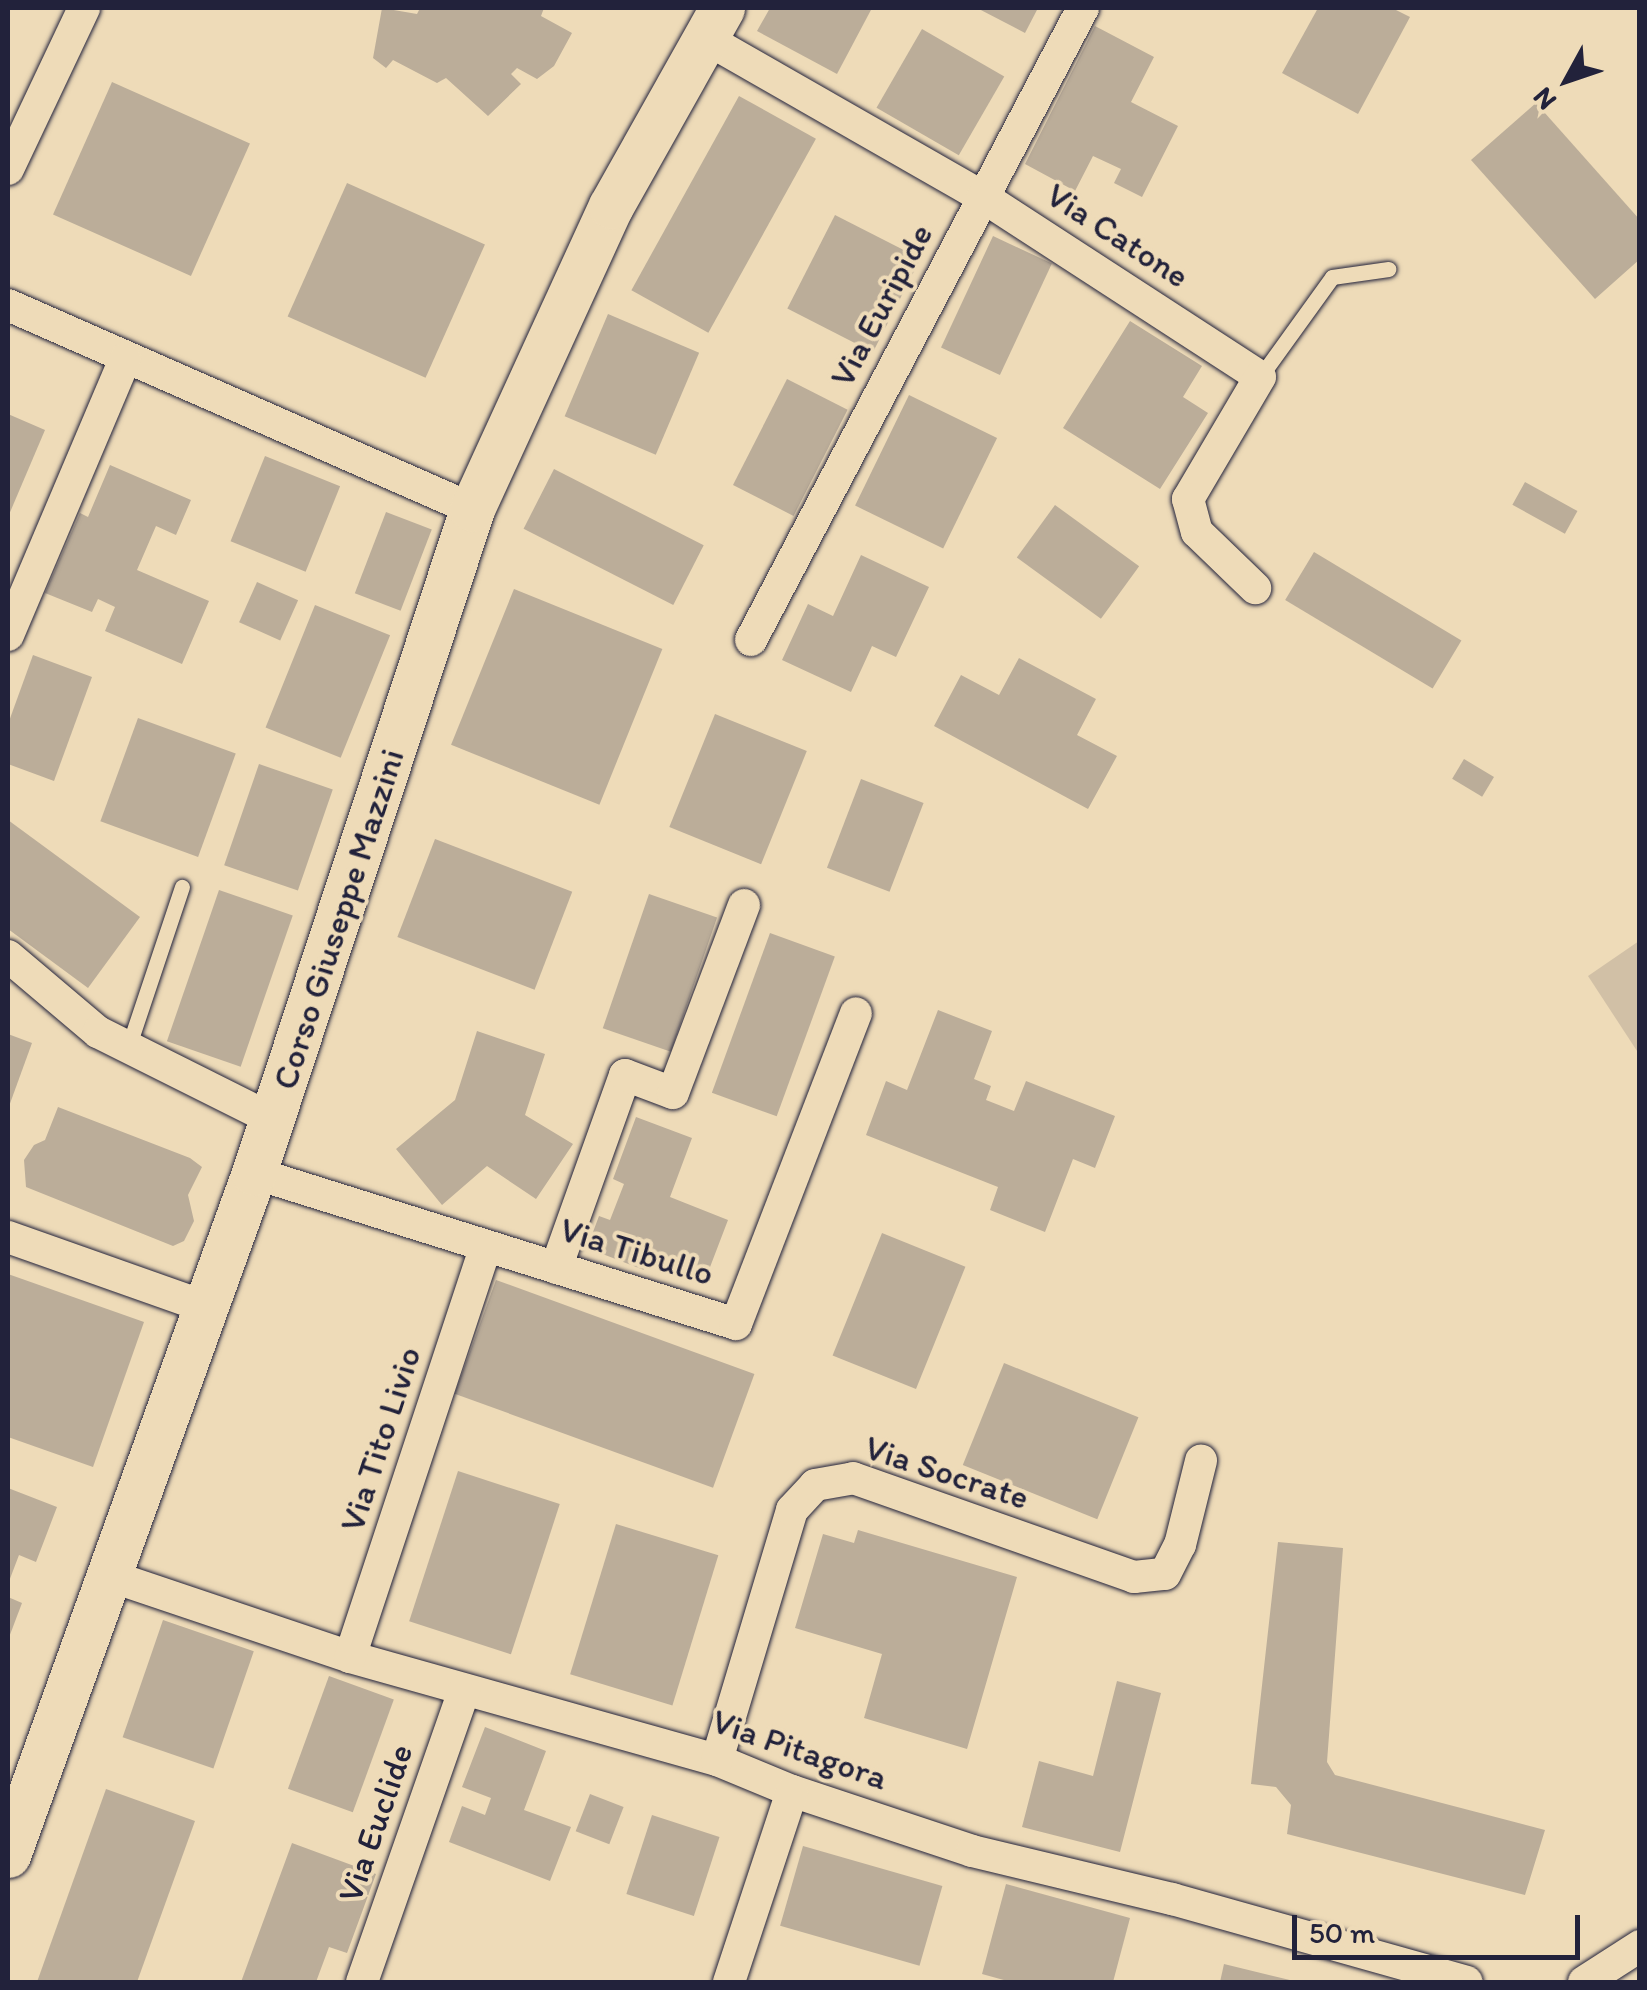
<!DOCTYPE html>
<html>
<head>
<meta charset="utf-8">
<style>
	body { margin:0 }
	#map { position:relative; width:1647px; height:1990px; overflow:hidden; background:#eedbb8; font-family:Itim,sans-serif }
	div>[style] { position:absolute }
	.green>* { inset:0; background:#d1c0a6 }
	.building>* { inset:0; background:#bbad99; transform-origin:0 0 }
	.roads { filter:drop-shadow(0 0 2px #22223b) drop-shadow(0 0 2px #22223b) }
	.lane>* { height:15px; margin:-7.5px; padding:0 7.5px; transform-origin:7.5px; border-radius:7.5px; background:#eedbb8 }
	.street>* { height:32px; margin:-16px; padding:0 16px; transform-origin:16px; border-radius:16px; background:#eedbb8 }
	.secondary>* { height:45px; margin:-22.5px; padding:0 22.5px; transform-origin:22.5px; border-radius:22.5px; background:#eedbb8 }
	span { translate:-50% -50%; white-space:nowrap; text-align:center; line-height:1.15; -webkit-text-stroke:8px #eedbb8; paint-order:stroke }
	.street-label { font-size:35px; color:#22223b }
	.frame { position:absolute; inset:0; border:10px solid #22223b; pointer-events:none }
	.north { position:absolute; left:1517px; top:30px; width:100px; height:100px; -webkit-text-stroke:8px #eedbb8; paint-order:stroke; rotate:230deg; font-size:28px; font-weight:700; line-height:40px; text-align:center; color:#22223b }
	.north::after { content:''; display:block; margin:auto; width:35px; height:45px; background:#22223b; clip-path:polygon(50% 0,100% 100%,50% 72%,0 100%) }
	.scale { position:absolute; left:1292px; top:1915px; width:288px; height:45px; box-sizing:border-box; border:5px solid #22223b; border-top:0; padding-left:12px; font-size:30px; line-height:35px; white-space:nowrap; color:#22223b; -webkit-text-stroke:8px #eedbb8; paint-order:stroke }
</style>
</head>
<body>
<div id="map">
	<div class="green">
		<i style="clip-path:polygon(1639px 941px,1639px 1054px,1588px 976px)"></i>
	</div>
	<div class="building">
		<i style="clip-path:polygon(382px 8px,417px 14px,420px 8px,544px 8px,541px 16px,572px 33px,554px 66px,537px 79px,517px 68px,511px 74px,521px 84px,488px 116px,446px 78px,437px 83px,393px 60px,386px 68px,373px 58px)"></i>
		<i style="clip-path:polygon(770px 8px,872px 8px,837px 74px,757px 31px)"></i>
		<i style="clip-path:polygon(977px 8px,1038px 8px,1025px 33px)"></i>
		<i style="clip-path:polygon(1318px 8px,1392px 8px,1410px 17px,1358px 114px,1282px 73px)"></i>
		<i style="clip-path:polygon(1095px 26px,1154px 57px,1131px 102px,1178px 126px,1142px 197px,1114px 183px,1121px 169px,1093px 156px,1075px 191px,1025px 164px)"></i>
		<i style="left:922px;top:29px;width:95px;height:91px;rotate:30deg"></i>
		<i style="left:112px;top:82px;width:151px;height:145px;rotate:24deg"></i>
		<i style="left:739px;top:96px;width:88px;height:222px;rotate:29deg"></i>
		<i style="clip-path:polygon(1536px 103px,1640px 220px,1640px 259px,1595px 299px,1471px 160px)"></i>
		<i style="left:347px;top:183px;width:151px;height:146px;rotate:24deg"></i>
		<i style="left:835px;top:215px;width:96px;height:105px;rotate:27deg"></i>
		<i style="left:993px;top:236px;width:65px;height:123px;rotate:25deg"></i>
		<i style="left:608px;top:314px;width:99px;height:111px;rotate:23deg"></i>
		<i style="clip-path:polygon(1130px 321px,1202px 366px,1183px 397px,1208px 413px,1160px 489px,1063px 428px)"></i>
		<i style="left:787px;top:379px;width:68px;height:119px;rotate:27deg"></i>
		<i style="left:909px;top:395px;width:98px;height:123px;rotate:26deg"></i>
		<i style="clip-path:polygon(8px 414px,45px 430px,8px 517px)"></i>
		<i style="left:265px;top:456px;width:81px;height:92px;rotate:22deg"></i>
		<i style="clip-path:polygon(110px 465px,191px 500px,176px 535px,156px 526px,137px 570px,209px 601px,182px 664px,105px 631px,115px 607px,98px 599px,92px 612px,45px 593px,80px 513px,88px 517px)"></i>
		<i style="left:554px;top:469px;width:168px;height:67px;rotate:27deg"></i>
		<i style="left:1525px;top:482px;width:60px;height:26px;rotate:29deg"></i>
		<i style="left:1055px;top:505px;width:104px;height:65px;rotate:36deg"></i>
		<i style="left:386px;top:512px;width:49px;height:87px;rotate:21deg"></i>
		<i style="left:1314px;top:552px;width:172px;height:56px;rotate:31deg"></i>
		<i style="clip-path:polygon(861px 555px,929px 587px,896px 657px,872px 646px,851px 692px,782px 660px,808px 604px,833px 616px)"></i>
		<i style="left:257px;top:582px;width:45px;height:44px;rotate:24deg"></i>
		<i style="left:514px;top:589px;width:160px;height:168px;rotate:22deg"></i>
		<i style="left:315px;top:605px;width:81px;height:132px;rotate:22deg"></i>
		<i style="clip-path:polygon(33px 655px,92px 677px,54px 781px,8px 764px,8px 724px)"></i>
		<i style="clip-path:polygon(1019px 658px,1096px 699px,1077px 735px,1117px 756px,1088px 809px,934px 726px,961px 675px,999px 695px)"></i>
		<i style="left:715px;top:714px;width:99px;height:122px;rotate:22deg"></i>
		<i style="left:138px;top:718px;width:104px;height:110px;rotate:20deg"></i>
		<i style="left:1464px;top:759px;width:35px;height:23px;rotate:31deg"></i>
		<i style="left:259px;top:764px;width:78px;height:107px;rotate:19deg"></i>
		<i style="left:861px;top:779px;width:67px;height:95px;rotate:21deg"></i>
		<i style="clip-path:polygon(8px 820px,140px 917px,88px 988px,8px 929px)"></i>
		<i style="left:435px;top:839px;width:147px;height:105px;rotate:21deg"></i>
		<i style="left:219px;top:890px;width:78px;height:160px;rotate:19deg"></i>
		<i style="left:649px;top:894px;width:72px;height:142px;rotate:19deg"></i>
		<i style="left:770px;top:933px;width:69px;height:170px;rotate:20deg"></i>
		<i style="clip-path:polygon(938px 1010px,992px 1031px,974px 1079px,991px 1086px,986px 1100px,1014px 1111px,1026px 1081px,1115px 1116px,1095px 1168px,1073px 1159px,1045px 1232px,990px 1210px,998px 1187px,866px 1135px,886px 1081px,907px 1090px)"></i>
		<i style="clip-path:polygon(477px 1031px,545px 1054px,525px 1115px,573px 1144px,536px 1199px,487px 1166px,442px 1205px,396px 1149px,455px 1100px)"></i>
		<i style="clip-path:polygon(8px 1034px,32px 1043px,8px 1109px)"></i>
		<i style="clip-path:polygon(58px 1107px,190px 1158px,202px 1167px,188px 1195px,194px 1221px,184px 1241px,173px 1246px,26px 1187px,24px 1160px,34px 1145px,45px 1140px)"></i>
		<i style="clip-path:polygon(636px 1117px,692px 1138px,670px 1197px,728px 1220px,707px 1275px,650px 1253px,644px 1270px,587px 1248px,599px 1216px,610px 1220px,624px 1184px,613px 1179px)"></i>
		<i style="left:882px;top:1233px;width:90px;height:132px;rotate:22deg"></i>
		<i style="clip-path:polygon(8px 1274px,144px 1322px,93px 1467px,8px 1437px)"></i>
		<i style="left:496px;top:1280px;width:275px;height:121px;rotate:20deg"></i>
		<i style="left:1004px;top:1363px;width:145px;height:110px;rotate:22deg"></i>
		<i style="left:458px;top:1471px;width:107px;height:158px;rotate:18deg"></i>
		<i style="clip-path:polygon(8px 1488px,57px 1507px,36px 1562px,19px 1555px,8px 1584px)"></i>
		<i style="left:616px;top:1524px;width:107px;height:157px;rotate:17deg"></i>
		<i style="clip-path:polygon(858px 1530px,1017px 1577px,967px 1749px,864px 1718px,882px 1654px,795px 1628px,823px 1534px,854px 1543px)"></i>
		<i style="clip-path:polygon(1278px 1542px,1343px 1548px,1327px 1762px,1335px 1775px,1545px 1830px,1525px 1895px,1287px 1834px,1291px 1805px,1276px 1787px,1251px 1784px)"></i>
		<i style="clip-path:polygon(8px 1597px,22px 1603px,8px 1640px)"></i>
		<i style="left:163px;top:1620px;width:96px;height:124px;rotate:19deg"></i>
		<i style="left:329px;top:1676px;width:69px;height:120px;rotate:20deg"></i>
		<i style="clip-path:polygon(1117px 1681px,1161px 1693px,1120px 1852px,1022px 1827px,1039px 1761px,1093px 1776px)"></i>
		<i style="clip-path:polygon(485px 1727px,546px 1751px,524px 1810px,571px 1827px,550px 1881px,449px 1842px,462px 1806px,485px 1815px,491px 1798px,462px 1787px)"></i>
		<i style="clip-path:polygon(106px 1789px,195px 1821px,137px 1982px,37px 1982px)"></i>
		<i style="left:590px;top:1794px;width:36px;height:40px;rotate:21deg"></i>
		<i style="left:652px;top:1815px;width:71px;height:83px;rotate:18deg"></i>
		<i style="clip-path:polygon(292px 1843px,376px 1874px,347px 1953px,329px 1947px,316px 1982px,241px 1982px)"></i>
		<i style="left:803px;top:1846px;width:145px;height:83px;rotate:16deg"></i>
		<i style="clip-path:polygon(1006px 1884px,1130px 1918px,1113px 1982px,1011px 1982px,982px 1974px)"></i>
		<i style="clip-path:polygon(1224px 1964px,1294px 1981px,1294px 1982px,1220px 1982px)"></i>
	</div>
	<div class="roads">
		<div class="lane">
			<i style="left:1260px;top:377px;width:123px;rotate:-54.2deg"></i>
			<i style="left:1332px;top:277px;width:57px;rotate:-8.1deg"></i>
			<i style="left:128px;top:1048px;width:170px;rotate:-71.5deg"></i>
		</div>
		<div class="street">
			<i style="left:705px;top:38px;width:320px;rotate:29.8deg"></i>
			<i style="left:983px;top:197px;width:330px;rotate:33deg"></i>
			<i style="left:1260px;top:377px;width:142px;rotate:120.5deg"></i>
			<i style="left:1188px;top:499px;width:34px;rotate:75deg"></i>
			<i style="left:1197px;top:532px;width:81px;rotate:44deg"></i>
			<i style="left:8px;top:169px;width:178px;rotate:-64.7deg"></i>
			<i style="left:8px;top:305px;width:507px;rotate:23.73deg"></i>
			<i style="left:8px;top:635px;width:300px;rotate:-67deg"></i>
			<i style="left:751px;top:640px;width:714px;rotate:-62.29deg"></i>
			<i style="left:8px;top:956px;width:118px;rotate:40.2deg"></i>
			<i style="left:98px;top:1032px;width:195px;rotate:26.6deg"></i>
			<i style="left:254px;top:1173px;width:505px;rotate:17.39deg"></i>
			<i style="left:736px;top:1324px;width:333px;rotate:-68.9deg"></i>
			<i style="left:8px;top:1237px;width:210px;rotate:19.5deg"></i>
			<i style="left:556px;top:1268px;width:205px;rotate:-70.3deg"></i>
			<i style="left:625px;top:1075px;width:51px;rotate:20.6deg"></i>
			<i style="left:673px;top:1093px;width:201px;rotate:-69.3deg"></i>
			<i style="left:110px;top:1576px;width:253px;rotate:18.6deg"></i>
			<i style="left:350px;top:1657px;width:381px;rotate:15.7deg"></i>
			<i style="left:717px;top:1760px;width:81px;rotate:22.5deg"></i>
			<i style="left:792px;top:1791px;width:190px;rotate:18.4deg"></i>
			<i style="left:972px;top:1851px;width:206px;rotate:13.5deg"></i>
			<i style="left:1172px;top:1899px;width:306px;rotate:15.7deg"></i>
			<i style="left:350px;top:1657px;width:433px;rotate:-71.7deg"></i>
			<i style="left:717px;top:1760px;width:261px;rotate:-73.3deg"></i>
			<i style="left:792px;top:1510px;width:34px;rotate:-47deg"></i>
			<i style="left:815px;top:1485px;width:39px;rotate:-10deg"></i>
			<i style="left:853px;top:1478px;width:298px;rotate:19.4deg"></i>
			<i style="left:1134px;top:1577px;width:31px;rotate:-6deg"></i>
			<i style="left:1165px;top:1574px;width:33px;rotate:-63deg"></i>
			<i style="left:1180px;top:1545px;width:87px;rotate:-76deg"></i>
			<i style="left:362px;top:1982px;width:309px;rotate:-70.7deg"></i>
			<i style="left:729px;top:1982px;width:201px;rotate:-71.7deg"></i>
			<i style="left:1584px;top:1982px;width:67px;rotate:-32.7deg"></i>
		</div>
		<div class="secondary">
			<i style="left:8px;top:1855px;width:725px;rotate:-70.17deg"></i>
			<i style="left:254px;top:1173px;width:699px;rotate:-71.82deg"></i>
			<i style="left:472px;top:509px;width:333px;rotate:-65.4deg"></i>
			<i style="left:611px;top:206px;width:227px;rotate:-60.7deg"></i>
		</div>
	</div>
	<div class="street-label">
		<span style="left:1118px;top:235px;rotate:33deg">Via Catone</span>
		<span style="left:881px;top:305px;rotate:-62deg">Via Euripide</span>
		<span style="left:338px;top:919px;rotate:-72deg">Corso Giuseppe Mazzini</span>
		<span style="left:637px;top:1251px;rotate:17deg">Via Tibullo</span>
		<span style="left:380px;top:1439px;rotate:-72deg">Via Tito Livio</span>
		<span style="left:947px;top:1472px;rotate:18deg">Via Socrate</span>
		<span style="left:800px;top:1749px;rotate:19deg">Via Pitagora</span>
		<span style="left:375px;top:1823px;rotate:-71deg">Via Euclide</span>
	</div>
	<div class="frame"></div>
	<div class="north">N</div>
	<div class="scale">50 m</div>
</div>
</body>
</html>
